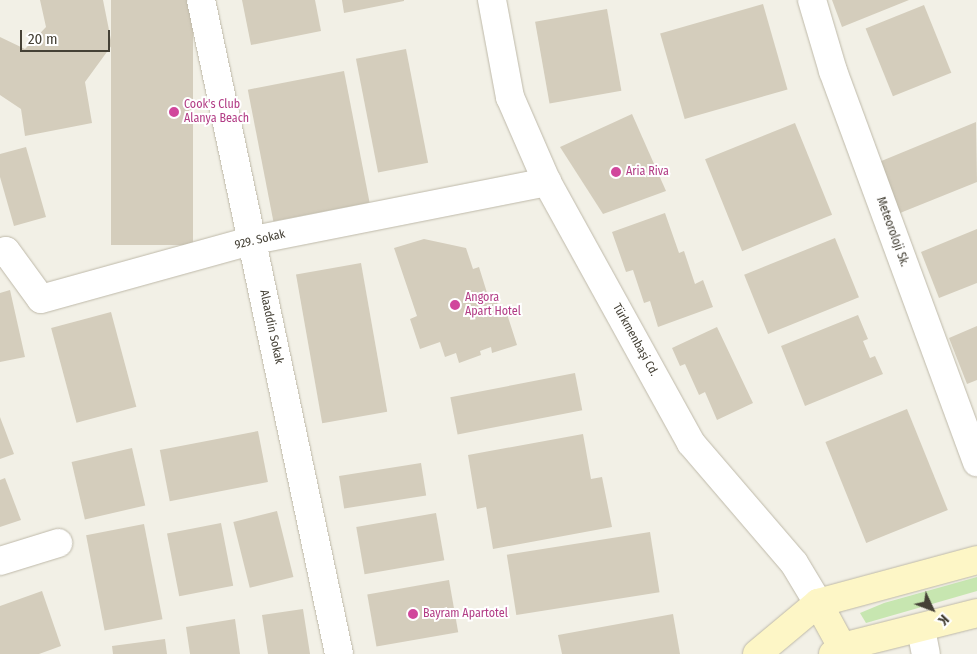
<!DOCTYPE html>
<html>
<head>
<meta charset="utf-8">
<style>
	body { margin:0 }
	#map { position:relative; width:977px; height:654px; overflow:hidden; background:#f2f0e6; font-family:"Fira Sans Condensed",sans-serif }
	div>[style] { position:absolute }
	.green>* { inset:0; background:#c7e6b0 }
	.building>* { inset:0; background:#d4cdbc; transform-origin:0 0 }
	.roads { filter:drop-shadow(0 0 1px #beb9a9) drop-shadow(0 0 1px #beb9a9) }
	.minor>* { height:28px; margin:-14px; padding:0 14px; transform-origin:14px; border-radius:14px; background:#fff }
	.secondary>* { height:28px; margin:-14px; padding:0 14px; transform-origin:14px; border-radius:14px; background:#fdf6c6 }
	.dots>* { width:14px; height:14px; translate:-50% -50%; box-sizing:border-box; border:2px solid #fff; border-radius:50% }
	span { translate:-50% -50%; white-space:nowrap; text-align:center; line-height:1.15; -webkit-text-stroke:4px #fff; paint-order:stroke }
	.hotel-label { font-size:12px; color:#b23c85 }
	.left { translate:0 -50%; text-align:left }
	.street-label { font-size:12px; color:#454136 }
	.north { position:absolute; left:907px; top:584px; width:50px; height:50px; -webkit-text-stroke:4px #fff; paint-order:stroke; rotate:133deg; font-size:14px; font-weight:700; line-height:20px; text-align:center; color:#454136 }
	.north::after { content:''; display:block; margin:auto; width:18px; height:22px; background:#454136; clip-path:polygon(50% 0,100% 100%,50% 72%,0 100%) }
	.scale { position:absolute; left:20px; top:30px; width:90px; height:22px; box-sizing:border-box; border:2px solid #454136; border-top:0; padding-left:6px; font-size:15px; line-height:18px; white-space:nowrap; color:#454136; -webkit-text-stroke:4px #fff; paint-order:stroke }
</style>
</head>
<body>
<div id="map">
	<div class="green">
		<i style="clip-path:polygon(977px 577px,977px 591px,866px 623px,860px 613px,884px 603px)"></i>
	</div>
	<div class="building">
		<i style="clip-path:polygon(40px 0,103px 0,112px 45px,85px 82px,92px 123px,25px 136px,21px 109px,0 95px,0 37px,25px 49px,46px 27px)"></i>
		<i style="left:111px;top:0;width:82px;height:245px"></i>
		<i style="clip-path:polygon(242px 0,315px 0,321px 31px,251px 45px)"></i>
		<i style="clip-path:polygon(342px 0,404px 0,404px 1px,344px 13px)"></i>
		<i style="clip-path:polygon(832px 0,909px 0,842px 27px)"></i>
		<i style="left:763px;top:4px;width:89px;height:107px;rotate:74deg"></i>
		<i style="left:924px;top:5px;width:73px;height:63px;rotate:68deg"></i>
		<i style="left:607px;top:9px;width:83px;height:73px;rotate:80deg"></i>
		<i style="left:406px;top:49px;width:116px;height:51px;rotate:79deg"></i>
		<i style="left:344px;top:71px;width:134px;height:98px;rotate:79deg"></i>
		<i style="clip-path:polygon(632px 114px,666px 191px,603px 214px,560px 147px)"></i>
		<i style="clip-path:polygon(976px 122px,977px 182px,900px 213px,879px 162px)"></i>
		<i style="left:795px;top:123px;width:99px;height:97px;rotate:68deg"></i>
		<i style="clip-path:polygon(26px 147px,46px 217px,14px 226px,0 177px,0 154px)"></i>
		<i style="clip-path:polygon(665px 213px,679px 253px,684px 251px,695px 284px,703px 280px,713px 307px,658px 327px,650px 301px,644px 303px,633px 270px,626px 272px,612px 232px)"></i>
		<i style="clip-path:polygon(977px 229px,977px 283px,939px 298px,921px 252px)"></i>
		<i style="left:835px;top:238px;width:64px;height:98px;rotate:68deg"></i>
		<i style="clip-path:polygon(424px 239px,466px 248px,473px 269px,479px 267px,488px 296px,494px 294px,502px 316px,507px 314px,517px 345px,492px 353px,491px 347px,480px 351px,481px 355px,459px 363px,456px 353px,445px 357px,440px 342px,420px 349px,410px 319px,417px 316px,394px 248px)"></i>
		<i style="left:361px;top:263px;width:151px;height:66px;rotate:80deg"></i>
		<i style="clip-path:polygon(10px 290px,25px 357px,0 362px,0 293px)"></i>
		<i style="left:111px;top:312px;width:98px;height:62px;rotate:75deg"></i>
		<i style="clip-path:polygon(858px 315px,868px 339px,863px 341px,870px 358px,875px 356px,883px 374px,805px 406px,781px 346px)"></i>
		<i style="clip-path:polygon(977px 326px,977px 380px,967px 384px,949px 338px)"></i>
		<i style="clip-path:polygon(717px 327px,753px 403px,717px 420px,705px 392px,699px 395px,685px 364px,680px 366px,672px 348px)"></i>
		<i style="left:575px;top:373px;width:38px;height:127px;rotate:79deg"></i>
		<i style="left:907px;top:409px;width:109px;height:88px;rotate:68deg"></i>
		<i style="clip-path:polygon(0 417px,14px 454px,0 459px)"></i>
		<i style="left:258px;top:431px;width:52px;height:100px;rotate:79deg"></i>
		<i style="clip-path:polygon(583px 434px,591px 479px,602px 477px,612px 527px,493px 549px,486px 507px,477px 509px,468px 455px)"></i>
		<i style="left:132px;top:448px;width:59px;height:62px;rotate:77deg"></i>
		<i style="left:421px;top:463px;width:33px;height:83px;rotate:81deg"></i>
		<i style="clip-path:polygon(5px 478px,21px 520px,0 527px,0 480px)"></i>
		<i style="left:277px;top:511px;width:68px;height:45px;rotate:76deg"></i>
		<i style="left:436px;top:513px;width:48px;height:81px;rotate:80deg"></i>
		<i style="left:221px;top:523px;width:64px;height:55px;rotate:79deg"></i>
		<i style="left:144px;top:524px;width:97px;height:59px;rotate:79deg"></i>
		<i style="left:650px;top:532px;width:61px;height:145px;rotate:81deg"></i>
		<i style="left:449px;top:580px;width:53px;height:83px;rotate:80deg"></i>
		<i style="clip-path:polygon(42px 591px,61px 646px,39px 654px,0 654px,0 606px)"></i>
		<i style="clip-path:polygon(303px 609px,310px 654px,268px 654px,262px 615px)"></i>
		<i style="clip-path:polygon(673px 614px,680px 654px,562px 654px,558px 635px)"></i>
		<i style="clip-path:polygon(235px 619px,240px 654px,190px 654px,186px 627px)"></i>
		<i style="clip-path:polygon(165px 639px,167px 654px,113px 654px,112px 646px)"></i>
	</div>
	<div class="roads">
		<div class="minor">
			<i style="left:201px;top:0;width:668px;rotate:78.08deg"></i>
			<i style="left:492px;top:0;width:99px;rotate:79.5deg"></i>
			<i style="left:510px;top:97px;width:93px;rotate:66.5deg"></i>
			<i style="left:547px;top:182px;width:298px;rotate:61.1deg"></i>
			<i style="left:691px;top:443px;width:158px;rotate:49.4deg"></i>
			<i style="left:794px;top:563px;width:47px;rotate:59deg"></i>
			<i style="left:812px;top:0;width:74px;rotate:73.5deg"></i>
			<i style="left:833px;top:71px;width:417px;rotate:69.8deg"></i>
			<i style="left:0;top:253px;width:6px;rotate:-18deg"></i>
			<i style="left:6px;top:251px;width:59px;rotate:53.9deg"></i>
			<i style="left:41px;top:299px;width:221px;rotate:-15.5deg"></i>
			<i style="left:254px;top:240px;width:299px;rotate:-11.2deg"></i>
			<i style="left:0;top:561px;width:61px;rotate:-17.2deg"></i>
			<i style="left:921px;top:629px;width:25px;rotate:79deg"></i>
		</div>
		<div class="secondary">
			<i style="left:818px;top:603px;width:50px;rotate:61.4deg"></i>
			<i style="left:757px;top:654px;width:80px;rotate:-39.9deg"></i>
			<i style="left:818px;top:603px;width:165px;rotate:-15.1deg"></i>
			<i style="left:833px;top:654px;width:11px;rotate:-38deg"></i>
			<i style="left:842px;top:647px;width:139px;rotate:-14.1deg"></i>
		</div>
	</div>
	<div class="dots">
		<i style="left:174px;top:112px;background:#d1479c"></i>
		<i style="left:616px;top:172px;background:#d1479c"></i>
		<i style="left:455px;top:305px;background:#d1479c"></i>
		<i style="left:413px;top:614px;background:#d1479c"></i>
	</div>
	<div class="hotel-label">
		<span class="left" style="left:184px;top:112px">Cook's Club<br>Alanya Beach</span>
		<span class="left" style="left:626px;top:172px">Aria Riva</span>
		<span class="left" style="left:465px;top:305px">Angora<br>Apart Hotel</span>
		<span class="left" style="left:423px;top:614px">Bayram Apartotel</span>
	</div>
	<div class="street-label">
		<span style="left:892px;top:232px;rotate:70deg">Meteoroloji Sk.</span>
		<span style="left:260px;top:240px;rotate:-13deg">929. Sokak</span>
		<span style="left:271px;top:327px;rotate:78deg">Alaaddin Sokak</span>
		<span style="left:635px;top:340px;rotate:61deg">Türkmenbaşi Cd.</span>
	</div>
	<div class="north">K</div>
	<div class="scale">20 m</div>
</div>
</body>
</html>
